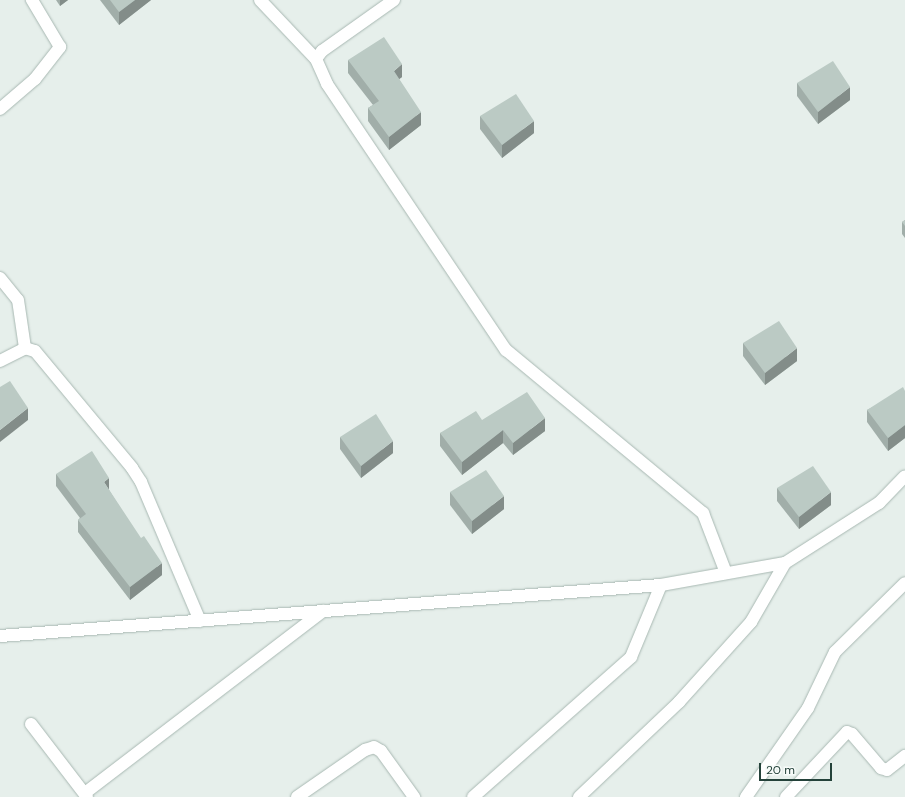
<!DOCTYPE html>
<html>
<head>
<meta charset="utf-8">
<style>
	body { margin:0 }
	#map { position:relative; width:905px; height:797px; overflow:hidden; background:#e6efeb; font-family:"DM Sans",sans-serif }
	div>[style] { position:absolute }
	.roads { filter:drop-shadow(0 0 1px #a8b8b2) drop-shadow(0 0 1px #a8b8b2) }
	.minor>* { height:12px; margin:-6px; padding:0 6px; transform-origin:6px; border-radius:6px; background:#fff }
	.wall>* { inset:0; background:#a1aea9 }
	.shaded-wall>* { inset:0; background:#838d89 }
	.building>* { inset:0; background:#bbcac4 }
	span { translate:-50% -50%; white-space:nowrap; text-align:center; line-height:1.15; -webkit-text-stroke:3px #f7fbf9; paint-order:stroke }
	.scale { position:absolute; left:759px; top:763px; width:73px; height:18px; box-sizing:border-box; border:2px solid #24423a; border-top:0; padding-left:5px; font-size:12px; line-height:14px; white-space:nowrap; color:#24423a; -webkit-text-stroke:3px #f7fbf9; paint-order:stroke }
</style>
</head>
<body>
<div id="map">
	<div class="roads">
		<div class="minor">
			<i style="left:260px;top:0;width:81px;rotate:46.5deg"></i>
			<i style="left:394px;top:0;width:88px;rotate:144.7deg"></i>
			<i style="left:322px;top:51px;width:10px;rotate:127deg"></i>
			<i style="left:316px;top:59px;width:27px;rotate:66deg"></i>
			<i style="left:327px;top:84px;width:321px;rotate:56.1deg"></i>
			<i style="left:506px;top:350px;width:256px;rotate:39.6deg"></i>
			<i style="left:703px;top:513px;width:64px;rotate:69deg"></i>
			<i style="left:0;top:109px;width:46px;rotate:-40.6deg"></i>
			<i style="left:35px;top:79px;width:41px;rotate:-52deg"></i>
			<i style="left:60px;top:47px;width:55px;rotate:-120.8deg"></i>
			<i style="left:0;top:278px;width:28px;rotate:51deg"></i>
			<i style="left:18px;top:300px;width:49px;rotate:81.7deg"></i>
			<i style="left:0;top:361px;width:28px;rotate:-27deg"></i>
			<i style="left:25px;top:348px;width:10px;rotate:17deg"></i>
			<i style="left:35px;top:351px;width:152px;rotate:50.3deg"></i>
			<i style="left:132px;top:468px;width:17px;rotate:57deg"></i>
			<i style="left:141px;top:482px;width:151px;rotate:67deg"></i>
			<i style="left:0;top:636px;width:663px;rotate:-4.41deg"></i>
			<i style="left:661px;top:585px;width:126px;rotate:-10.1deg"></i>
			<i style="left:785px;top:563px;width:112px;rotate:-32.6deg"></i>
			<i style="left:879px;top:503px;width:37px;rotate:-46deg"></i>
			<i style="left:31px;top:724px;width:92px;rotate:52.5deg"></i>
			<i style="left:85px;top:793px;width:300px;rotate:-37.4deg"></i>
			<i style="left:297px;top:797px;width:83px;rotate:-34.7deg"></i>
			<i style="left:365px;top:750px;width:9px;rotate:-18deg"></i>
			<i style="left:374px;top:747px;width:8px;rotate:30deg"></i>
			<i style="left:381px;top:751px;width:57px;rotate:54.3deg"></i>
			<i style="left:473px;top:797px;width:211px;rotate:-41.5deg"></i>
			<i style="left:631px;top:657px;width:78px;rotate:-67.4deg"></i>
			<i style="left:579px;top:797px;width:138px;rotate:-43.5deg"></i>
			<i style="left:679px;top:702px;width:108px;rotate:-48deg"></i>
			<i style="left:751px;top:622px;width:68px;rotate:-60deg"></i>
			<i style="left:746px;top:797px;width:108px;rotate:-55.1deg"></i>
			<i style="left:808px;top:708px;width:62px;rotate:-64.3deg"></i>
			<i style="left:835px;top:652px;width:98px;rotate:-44.6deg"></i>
			<i style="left:786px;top:797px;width:89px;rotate:-46.8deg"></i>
			<i style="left:847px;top:732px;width:5px;rotate:22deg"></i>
			<i style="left:852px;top:734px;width:45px;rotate:49.5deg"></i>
			<i style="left:881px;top:768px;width:6px;rotate:18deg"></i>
			<i style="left:887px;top:770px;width:23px;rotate:-38deg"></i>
		</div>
	</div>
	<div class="wall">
		<i style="clip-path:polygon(56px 0,68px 0,60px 6px)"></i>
		<i style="clip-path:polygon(100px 0,151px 0,119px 25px)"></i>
		<i style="clip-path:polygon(348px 60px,402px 77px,399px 79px,421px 125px,389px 150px,368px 121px,368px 108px,373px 105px,348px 73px)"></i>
		<i style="clip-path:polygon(797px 83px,850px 100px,818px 124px,797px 96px)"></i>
		<i style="clip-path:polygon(480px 116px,534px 133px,502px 158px,480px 129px)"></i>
		<i style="clip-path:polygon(905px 220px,905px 238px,902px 234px,902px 222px)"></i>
		<i style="clip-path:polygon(743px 343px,797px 361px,765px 385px,743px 356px)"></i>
		<i style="clip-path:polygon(905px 391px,905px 438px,888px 451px,867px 422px,867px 410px)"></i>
		<i style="clip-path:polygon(482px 420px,545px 431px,513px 455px,503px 443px,462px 475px,440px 446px,440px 433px)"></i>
		<i style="clip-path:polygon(340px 437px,393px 453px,361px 478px,340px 449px)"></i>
		<i style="clip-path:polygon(56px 474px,109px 490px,162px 575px,130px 600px,78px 532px,78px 520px,80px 518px,56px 486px)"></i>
		<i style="clip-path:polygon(777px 488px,831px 505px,799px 529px,777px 501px)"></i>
		<i style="clip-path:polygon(450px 492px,504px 509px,472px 534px,450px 505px)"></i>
	</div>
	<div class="shaded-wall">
		<i style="clip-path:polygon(60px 0,68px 0,60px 6px)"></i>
		<i style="clip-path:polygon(135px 0,151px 0,119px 25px,119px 12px)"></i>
		<i style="clip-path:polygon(402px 64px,402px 77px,394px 83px,394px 71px)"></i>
		<i style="clip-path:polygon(850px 87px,850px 100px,818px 124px,818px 112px)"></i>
		<i style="clip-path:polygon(421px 112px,421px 125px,389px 150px,389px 137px)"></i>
		<i style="clip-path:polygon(534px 121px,534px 133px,502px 158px,502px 145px)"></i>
		<i style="clip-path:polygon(797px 348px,797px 361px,765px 385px,765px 373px)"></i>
		<i style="clip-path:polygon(28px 408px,28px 420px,0 442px,0 430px)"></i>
		<i style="clip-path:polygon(545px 418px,545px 431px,513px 455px,513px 443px)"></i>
		<i style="clip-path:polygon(905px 425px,905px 438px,888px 451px,888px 438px)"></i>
		<i style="clip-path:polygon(503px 430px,503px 443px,462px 475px,462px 462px)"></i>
		<i style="clip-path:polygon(393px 441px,393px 453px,361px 478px,361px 466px)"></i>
		<i style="clip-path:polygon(109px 478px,109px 490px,104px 482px)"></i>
		<i style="clip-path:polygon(831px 492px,831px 505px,799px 529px,799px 517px)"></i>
		<i style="clip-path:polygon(504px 496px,504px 509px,472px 534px,472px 521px)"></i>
		<i style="clip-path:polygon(162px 563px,162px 575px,130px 600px,130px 587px)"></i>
	</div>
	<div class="building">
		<i style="clip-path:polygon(110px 0,135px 0,119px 12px)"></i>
		<i style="clip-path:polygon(384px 37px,402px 64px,394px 71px,421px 112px,389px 137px,368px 108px,379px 101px,348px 60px)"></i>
		<i style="clip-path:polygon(833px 61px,850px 87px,818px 112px,797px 83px)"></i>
		<i style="clip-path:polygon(516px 94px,534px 121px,502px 145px,480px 116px)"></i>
		<i style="clip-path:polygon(905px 220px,905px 226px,902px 222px)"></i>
		<i style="clip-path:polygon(779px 321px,797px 348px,765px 373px,743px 343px)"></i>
		<i style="clip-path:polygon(10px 381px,28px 408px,0 430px,0 387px)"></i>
		<i style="clip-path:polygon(903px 387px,905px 391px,905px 425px,888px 438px,867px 410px)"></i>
		<i style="clip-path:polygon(527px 392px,545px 418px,513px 443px,503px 430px,462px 462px,440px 433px,476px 411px,482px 420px)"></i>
		<i style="clip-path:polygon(376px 414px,393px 441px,361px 466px,340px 437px)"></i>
		<i style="clip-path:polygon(92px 451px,109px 478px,104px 482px,141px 538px,144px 536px,162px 563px,130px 587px,78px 520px,86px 514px,56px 474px)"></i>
		<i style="clip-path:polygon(813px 466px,831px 492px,799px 517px,777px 488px)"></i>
		<i style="clip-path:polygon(486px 470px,504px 496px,472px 521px,450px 492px)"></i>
	</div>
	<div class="scale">20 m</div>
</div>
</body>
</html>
